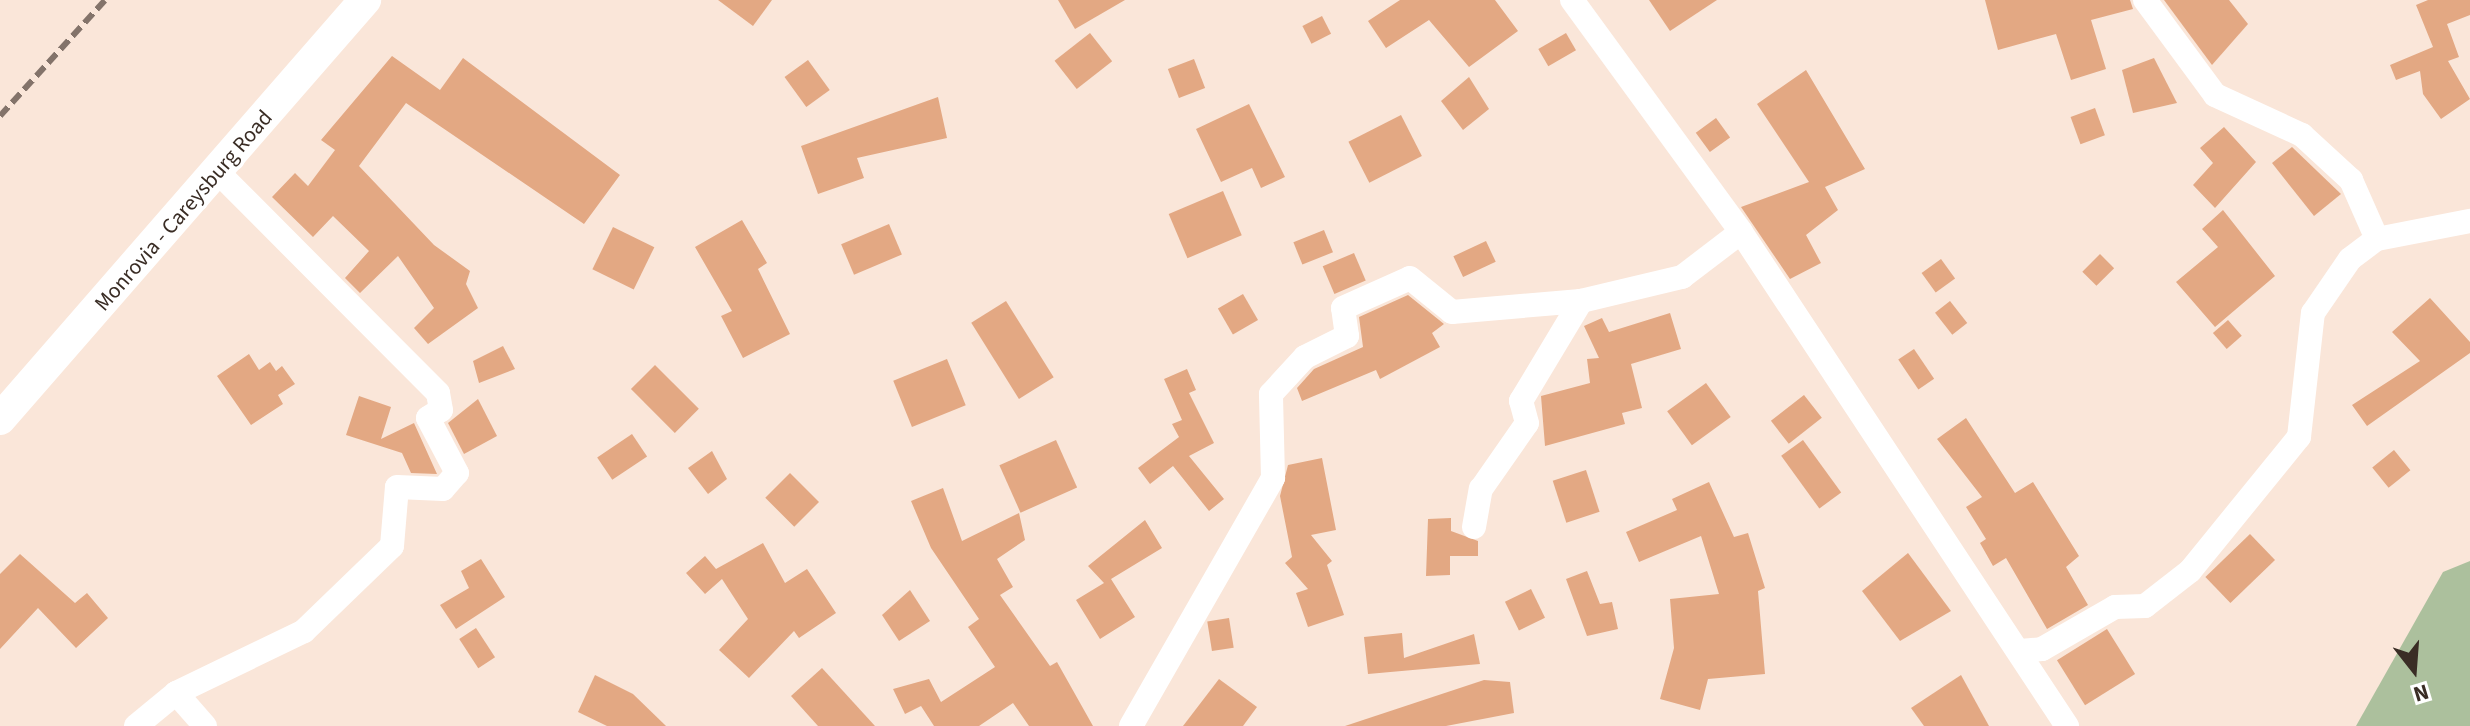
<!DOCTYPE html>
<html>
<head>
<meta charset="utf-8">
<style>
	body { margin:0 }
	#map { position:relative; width:2470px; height:726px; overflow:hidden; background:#fae6d9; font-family:"Source Sans 3",sans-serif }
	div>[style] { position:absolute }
	.green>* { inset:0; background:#acc09d }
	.building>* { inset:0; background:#e3a883; transform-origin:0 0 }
	.minor>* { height:24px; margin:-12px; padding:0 12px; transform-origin:12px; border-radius:12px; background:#fff }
	.major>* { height:32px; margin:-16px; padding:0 16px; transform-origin:16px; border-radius:16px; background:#fff }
	.rail>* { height:6px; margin-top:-3px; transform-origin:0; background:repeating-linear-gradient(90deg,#83736a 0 12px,transparent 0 18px) }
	span { translate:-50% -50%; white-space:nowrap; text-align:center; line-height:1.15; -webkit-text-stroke:7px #fff; paint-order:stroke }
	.street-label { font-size:22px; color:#3a2d25 }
	.north { position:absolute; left:2374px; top:630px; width:80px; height:80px; -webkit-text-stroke:6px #fff; paint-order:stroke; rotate:163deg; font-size:22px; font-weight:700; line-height:32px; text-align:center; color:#3a2d25 }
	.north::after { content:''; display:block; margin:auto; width:28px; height:36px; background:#3a2d25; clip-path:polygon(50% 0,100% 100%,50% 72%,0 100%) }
</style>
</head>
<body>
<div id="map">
	<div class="green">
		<i style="clip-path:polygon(2470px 561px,2470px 726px,2356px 726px,2443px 572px)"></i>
	</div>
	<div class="building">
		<i style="clip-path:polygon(718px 0,772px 0,753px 26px)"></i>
		<i style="clip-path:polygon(1058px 0,1125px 0,1075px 29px)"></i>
		<i style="clip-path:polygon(1400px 0,1495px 0,1518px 31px,1469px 67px,1429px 20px,1386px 48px,1368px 21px)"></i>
		<i style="clip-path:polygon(1649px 0,1717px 0,1670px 31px)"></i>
		<i style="clip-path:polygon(1985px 0,2130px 0,2133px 9px,2091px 20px,2106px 69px,2071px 80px,2056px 34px,1998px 50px)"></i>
		<i style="clip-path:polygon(2164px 0,2229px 0,2248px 24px,2212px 65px)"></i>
		<i style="clip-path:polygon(2428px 0,2470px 0,2470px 15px,2447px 24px,2459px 57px,2448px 61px,2470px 99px,2441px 119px,2423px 94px,2420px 71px,2396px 80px,2390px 65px,2433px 47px,2416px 5px)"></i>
		<i style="left:1322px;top:16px;width:20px;height:22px;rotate:63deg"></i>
		<i style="left:1090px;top:33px;width:36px;height:45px;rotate:52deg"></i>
		<i style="left:1566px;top:33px;width:20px;height:32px;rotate:60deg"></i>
		<i style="clip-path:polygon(392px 56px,440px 90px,463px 58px,620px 175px,584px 224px,406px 103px,359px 166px,434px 245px,470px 271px,466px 284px,478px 308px,428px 344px,414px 328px,434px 308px,398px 256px,360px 293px,345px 278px,369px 251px,333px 216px,313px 237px,272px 197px,295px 173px,308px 186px,335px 150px,321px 140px)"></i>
		<i style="clip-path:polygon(2154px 58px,2177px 103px,2133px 113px,2122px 70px)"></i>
		<i style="left:1194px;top:59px;width:31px;height:28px;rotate:69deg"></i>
		<i style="left:808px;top:60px;width:37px;height:29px;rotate:54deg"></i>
		<i style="clip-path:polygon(1806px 70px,1865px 169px,1825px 187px,1838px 210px,1806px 235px,1821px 263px,1790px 279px,1741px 207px,1809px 182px,1757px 104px)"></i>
		<i style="clip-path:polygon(1469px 77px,1489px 109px,1463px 130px,1441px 101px)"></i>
		<i style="clip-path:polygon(938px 97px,947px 138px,857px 158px,864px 178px,818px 194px,801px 146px)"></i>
		<i style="clip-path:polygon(1249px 104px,1285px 177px,1261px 188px,1252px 168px,1221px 182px,1196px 129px)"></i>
		<i style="left:2095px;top:108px;width:29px;height:26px;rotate:70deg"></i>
		<i style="left:1401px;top:115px;width:46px;height:59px;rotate:63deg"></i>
		<i style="left:1716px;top:118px;width:24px;height:25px;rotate:54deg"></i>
		<i style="clip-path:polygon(2224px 127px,2256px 162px,2215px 208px,2193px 185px,2213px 163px,2200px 148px)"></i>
		<i style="clip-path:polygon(2292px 147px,2341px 194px,2314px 216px,2272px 163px)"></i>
		<i style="left:1223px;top:191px;width:48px;height:59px;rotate:67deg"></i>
		<i style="clip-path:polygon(2223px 210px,2275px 276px,2215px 327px,2176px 282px,2218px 247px,2202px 229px)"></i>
		<i style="clip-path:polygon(742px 220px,767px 263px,758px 269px,790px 334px,743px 358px,721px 316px,732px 311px,695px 247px)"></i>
		<i style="left:889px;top:224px;width:33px;height:52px;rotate:67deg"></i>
		<i style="left:613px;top:227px;width:46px;height:47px;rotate:26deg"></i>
		<i style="left:1324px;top:230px;width:24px;height:33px;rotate:68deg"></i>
		<i style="left:1486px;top:241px;width:23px;height:36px;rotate:65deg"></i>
		<i style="left:1354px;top:253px;width:30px;height:34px;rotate:67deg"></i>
		<i style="left:2100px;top:254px;width:20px;height:25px;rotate:45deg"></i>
		<i style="left:1941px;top:259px;width:24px;height:24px;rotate:54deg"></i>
		<i style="left:1243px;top:294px;width:30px;height:29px;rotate:60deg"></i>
		<i style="clip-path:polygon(1408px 295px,1444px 324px,1432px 333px,1440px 347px,1380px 379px,1376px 370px,1302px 401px,1297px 388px,1314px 369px,1363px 347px,1359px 317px)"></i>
		<i style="clip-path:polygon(2430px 298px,2470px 342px,2470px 353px,2367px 426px,2352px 405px,2420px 361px,2392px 332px)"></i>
		<i style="left:1006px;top:301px;width:90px;height:41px;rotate:58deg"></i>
		<i style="left:1950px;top:301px;width:28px;height:19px;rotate:52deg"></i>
		<i style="clip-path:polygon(1670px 313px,1681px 349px,1631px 364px,1642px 408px,1622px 413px,1625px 424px,1545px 446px,1541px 396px,1590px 383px,1587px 359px,1599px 358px,1584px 326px,1602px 318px,1609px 332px)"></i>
		<i style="left:2228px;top:320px;width:21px;height:20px;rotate:49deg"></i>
		<i style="clip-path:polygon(503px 346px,515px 369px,479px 383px,473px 361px)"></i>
		<i style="left:1914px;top:349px;width:36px;height:19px;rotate:56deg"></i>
		<i style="clip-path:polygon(249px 354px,259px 370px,270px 362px,276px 371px,282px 366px,295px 384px,278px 395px,283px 404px,251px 425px,217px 376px)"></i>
		<i style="left:947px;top:359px;width:50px;height:58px;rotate:68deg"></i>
		<i style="left:655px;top:365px;width:62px;height:34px;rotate:45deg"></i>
		<i style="clip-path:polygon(1187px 369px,1196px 390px,1189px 393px,1214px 443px,1189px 456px,1224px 499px,1209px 511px,1173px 466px,1150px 484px,1138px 468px,1179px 437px,1172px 424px,1182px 420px,1164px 379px)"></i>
		<i style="left:1706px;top:383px;width:42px;height:48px;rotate:54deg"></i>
		<i style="left:1804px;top:395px;width:29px;height:42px;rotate:52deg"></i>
		<i style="clip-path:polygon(359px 396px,391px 407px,381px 439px,414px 423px,437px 474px,411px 473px,402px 453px,346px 435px)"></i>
		<i style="clip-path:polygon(478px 399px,497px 436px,464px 454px,448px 423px)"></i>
		<i style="clip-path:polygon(1966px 418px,2015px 493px,2033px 482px,2079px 556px,2066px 567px,2088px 605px,2047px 629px,2006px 558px,1993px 566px,1980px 543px,1986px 539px,1966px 507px,1982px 497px,1937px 439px)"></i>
		<i style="left:632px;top:434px;width:27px;height:42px;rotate:56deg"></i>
		<i style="left:1056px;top:440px;width:52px;height:62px;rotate:66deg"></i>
		<i style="left:1803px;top:440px;width:65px;height:27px;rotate:54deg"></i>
		<i style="left:2394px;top:450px;width:26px;height:28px;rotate:51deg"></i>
		<i style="clip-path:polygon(712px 451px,727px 479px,708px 494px,688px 468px)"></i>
		<i style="clip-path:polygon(1322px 458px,1336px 530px,1311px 535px,1332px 561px,1327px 565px,1344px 615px,1308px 627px,1296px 593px,1308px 589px,1285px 563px,1292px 557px,1280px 496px,1288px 465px)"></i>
		<i style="left:1586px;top:470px;width:44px;height:35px;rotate:72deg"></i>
		<i style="left:790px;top:473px;width:41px;height:35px;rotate:45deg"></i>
		<i style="clip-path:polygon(1709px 482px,1734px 537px,1748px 533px,1765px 588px,1758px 591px,1765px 674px,1708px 679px,1700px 710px,1660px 699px,1674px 648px,1670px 599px,1719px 594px,1701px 536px,1639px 562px,1626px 532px,1677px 510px,1672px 499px)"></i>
		<i style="clip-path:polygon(943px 488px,962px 541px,1019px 513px,1025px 540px,997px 559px,1013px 587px,1000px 595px,1050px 666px,1057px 662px,1093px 726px,1029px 726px,1013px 703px,979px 726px,934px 726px,921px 706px,905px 714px,893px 689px,929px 679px,941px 702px,995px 667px,968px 627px,979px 619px,931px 548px,911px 501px)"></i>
		<i style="clip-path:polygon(1451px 518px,1451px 531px,1478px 541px,1478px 556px,1450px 556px,1450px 575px,1426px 576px,1428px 519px)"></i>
		<i style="clip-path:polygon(1145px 520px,1162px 548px,1111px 579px,1135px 617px,1100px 639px,1076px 600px,1104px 583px,1088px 566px)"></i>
		<i style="left:2250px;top:534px;width:36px;height:62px;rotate:46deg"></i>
		<i style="clip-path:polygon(763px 543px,785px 583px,807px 569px,836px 613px,799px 638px,794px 631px,749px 678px,719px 650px,748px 619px,722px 579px,705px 594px,686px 573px,705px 556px,716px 569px)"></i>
		<i style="clip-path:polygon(1908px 553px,1951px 611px,1900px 641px,1862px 591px)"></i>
		<i style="clip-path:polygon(20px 554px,75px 603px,87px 593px,108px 618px,76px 648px,38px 608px,0 649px,0 574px)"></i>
		<i style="clip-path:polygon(481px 559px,505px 597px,456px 629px,440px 605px,469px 588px,461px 571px)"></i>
		<i style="clip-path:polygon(1587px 571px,1600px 604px,1612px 602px,1618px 629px,1587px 636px,1566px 579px)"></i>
		<i style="left:1531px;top:589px;width:32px;height:29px;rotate:64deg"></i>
		<i style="clip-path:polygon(910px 590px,930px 621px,899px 641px,882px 615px)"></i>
		<i style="left:1229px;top:618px;width:30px;height:22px;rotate:81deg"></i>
		<i style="left:476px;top:628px;width:35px;height:20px;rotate:57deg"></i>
		<i style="left:2107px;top:629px;width:53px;height:59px;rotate:58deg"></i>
		<i style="clip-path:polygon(1402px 633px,1404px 658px,1474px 634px,1480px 664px,1368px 674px,1364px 637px)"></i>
		<i style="clip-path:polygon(822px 668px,875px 726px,818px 726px,791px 696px)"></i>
		<i style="clip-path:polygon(595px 675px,633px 694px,666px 726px,607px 726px,578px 712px)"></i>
		<i style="clip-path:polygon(1961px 675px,1989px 726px,1924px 726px,1911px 708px)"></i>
		<i style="clip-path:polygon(1219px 679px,1257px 707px,1243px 726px,1183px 726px)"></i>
		<i style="clip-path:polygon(1484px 680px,1510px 682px,1514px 713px,1446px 726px,1345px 726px)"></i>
	</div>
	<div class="minor">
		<i style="left:1572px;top:0;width:287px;rotate:53.9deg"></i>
		<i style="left:1741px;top:232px;width:592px;rotate:56.58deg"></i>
		<i style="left:2145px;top:0;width:118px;rotate:53.6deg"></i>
		<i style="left:2215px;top:95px;width:96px;rotate:24.7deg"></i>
		<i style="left:2302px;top:135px;width:67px;rotate:42.6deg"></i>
		<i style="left:2351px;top:180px;width:64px;rotate:66.2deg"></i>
		<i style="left:1474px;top:527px;width:39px;rotate:-80deg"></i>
		<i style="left:1481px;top:489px;width:80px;rotate:-55.1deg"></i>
		<i style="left:1527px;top:423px;width:23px;rotate:-105deg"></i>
		<i style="left:1521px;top:401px;width:117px;rotate:-59deg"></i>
		<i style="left:2020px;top:651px;width:22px;rotate:-5deg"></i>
		<i style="left:2042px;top:649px;width:84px;rotate:-29.9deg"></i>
		<i style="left:2115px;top:607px;width:30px;rotate:-2deg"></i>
		<i style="left:2145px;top:606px;width:57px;rotate:-37.9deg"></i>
		<i style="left:2190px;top:571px;width:173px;rotate:-50.9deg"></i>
		<i style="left:2299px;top:437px;width:125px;rotate:-83.6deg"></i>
		<i style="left:2313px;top:313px;width:65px;rotate:-55.6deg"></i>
		<i style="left:2350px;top:259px;width:34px;rotate:-37deg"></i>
		<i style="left:2377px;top:239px;width:95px;rotate:-11deg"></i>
		<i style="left:176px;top:693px;width:44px;rotate:48.7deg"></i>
		<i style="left:136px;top:726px;width:52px;rotate:-39.5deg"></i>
		<i style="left:176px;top:693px;width:142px;rotate:-25.8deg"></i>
		<i style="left:304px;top:631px;width:122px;rotate:-44deg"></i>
		<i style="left:392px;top:546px;width:59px;rotate:-85.2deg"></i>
		<i style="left:397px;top:487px;width:46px;rotate:2.5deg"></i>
		<i style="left:443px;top:489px;width:21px;rotate:-49deg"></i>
		<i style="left:457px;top:473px;width:62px;rotate:-117.8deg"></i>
		<i style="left:428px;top:418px;width:15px;rotate:-32deg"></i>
		<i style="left:441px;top:410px;width:17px;rotate:-100deg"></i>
		<i style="left:438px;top:393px;width:309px;rotate:-134.9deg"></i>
		<i style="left:1131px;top:726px;width:286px;rotate:-60.2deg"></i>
		<i style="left:1273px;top:478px;width:84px;rotate:-91.4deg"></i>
		<i style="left:1271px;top:394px;width:50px;rotate:-47.4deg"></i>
		<i style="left:1305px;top:357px;width:47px;rotate:-26.6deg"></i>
		<i style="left:1347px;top:336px;width:28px;rotate:-98deg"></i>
		<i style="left:1343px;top:308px;width:73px;rotate:-24.1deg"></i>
		<i style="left:1410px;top:278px;width:54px;rotate:39deg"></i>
		<i style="left:1452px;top:312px;width:129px;rotate:-4.9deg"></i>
		<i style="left:1581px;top:301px;width:104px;rotate:-13.4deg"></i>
		<i style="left:1682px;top:277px;width:74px;rotate:-37.3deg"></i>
	</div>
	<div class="major">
		<i style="left:0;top:419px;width:556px;rotate:-48.94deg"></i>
	</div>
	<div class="rail">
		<i style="left:0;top:116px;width:156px;rotate:-47.8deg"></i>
	</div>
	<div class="street-label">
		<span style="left:184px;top:211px;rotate:-49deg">Monrovia - Careysburg Road</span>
	</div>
	<div class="north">N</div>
</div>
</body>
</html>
